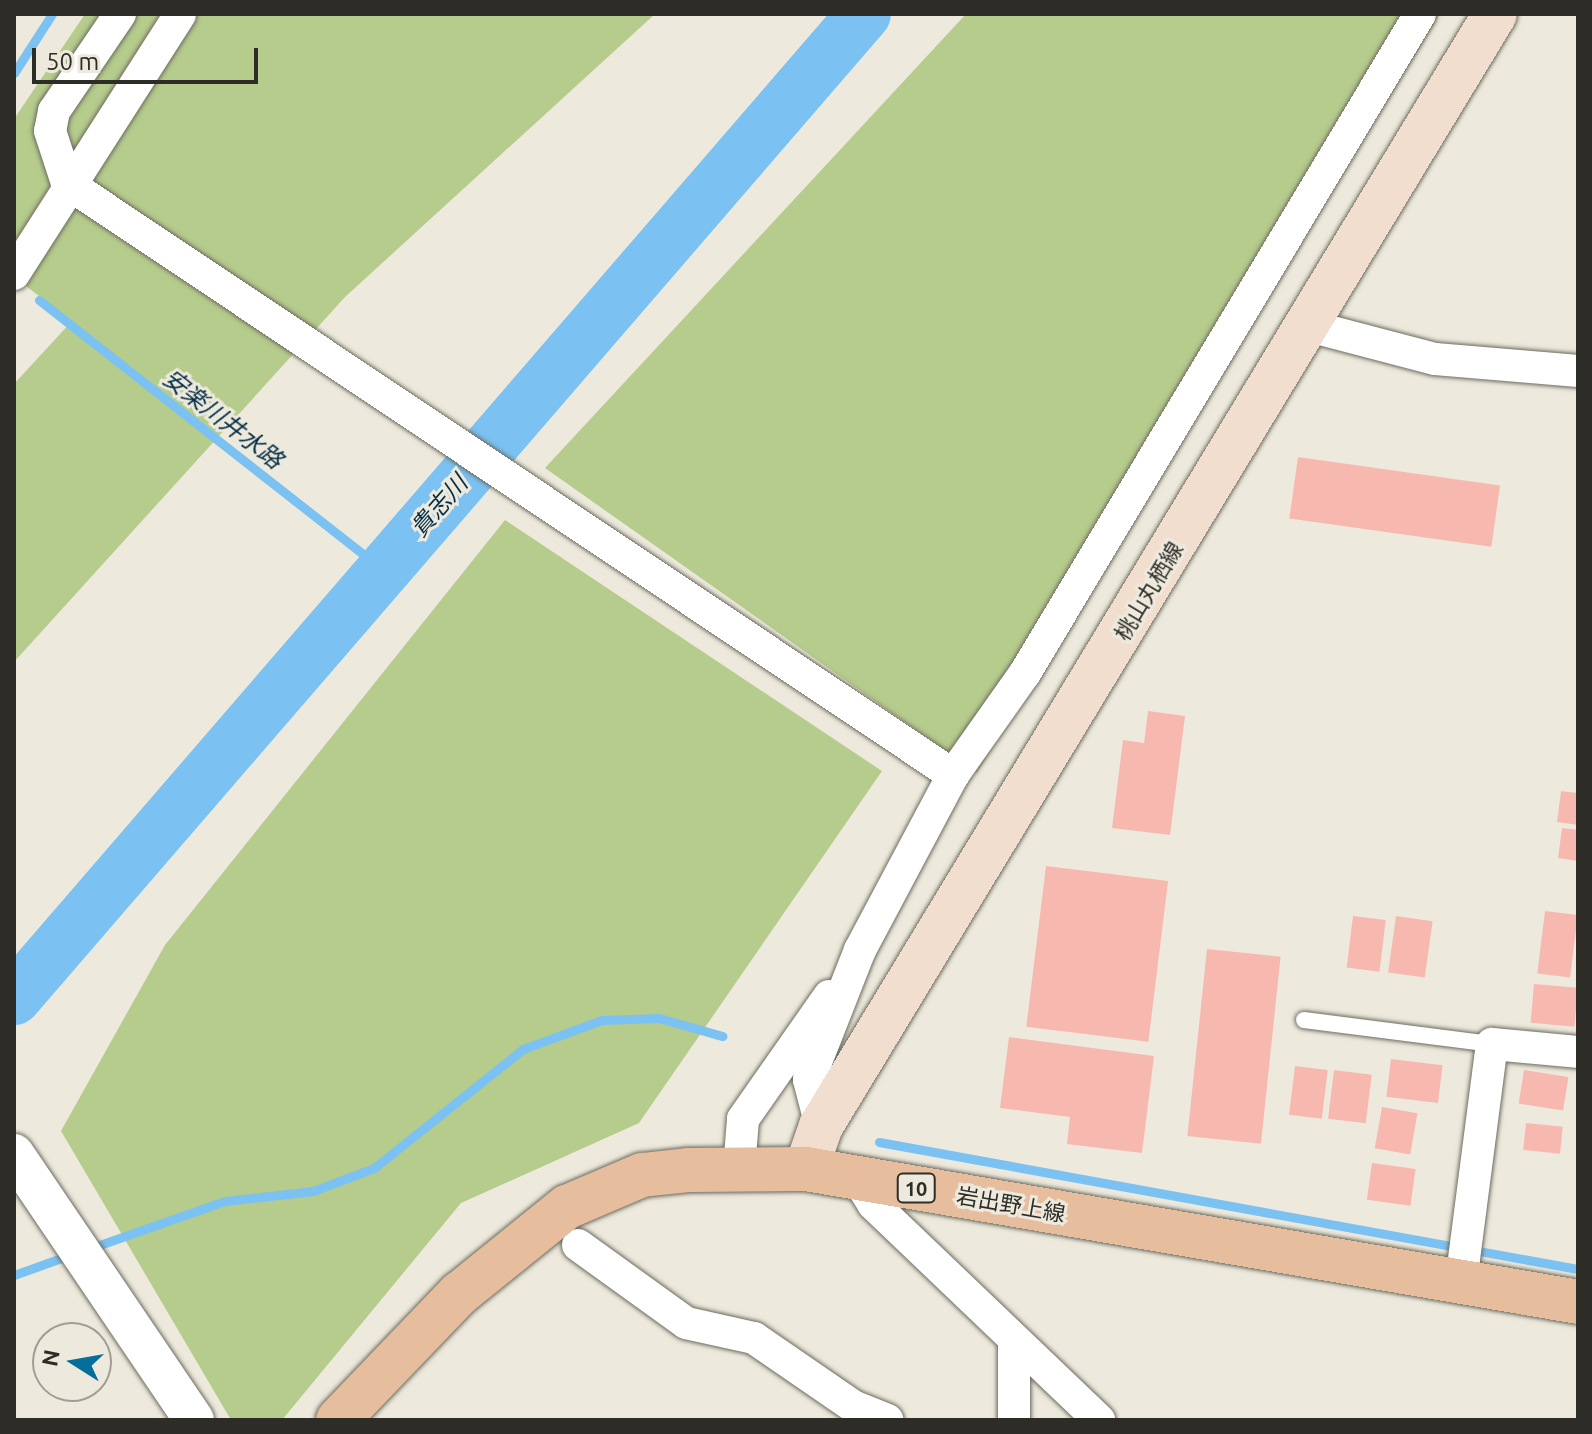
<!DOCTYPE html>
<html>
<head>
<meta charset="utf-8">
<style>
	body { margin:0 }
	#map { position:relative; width:1592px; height:1434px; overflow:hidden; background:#edeadd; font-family:Ubuntu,"Noto Sans JP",sans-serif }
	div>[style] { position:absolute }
	.green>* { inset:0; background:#b5cc8d }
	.stream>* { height:9px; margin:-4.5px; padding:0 4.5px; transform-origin:4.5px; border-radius:4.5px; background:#7bc1f2 }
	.river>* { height:54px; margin:-27px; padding:0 27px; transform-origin:27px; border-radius:27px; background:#7bc1f2 }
	.building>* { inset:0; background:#f7b9af; transform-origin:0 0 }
	.roads { filter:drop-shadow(0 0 2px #6d6b5f) drop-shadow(0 0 2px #6d6b5f) }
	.service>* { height:16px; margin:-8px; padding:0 8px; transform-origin:8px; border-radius:8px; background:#fff }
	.minor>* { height:32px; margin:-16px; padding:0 16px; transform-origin:16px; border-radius:16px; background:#fff }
	.tertiary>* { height:40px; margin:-20px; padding:0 20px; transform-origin:20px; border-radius:20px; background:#fff }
	.secondary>* { height:44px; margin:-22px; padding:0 22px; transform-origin:22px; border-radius:22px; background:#f2dece }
	.primary>* { height:44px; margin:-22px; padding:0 22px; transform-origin:22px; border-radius:22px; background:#e6bd9d }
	span { translate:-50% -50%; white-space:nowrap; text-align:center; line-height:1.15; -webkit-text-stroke:6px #edeadd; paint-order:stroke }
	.shield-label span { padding:2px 6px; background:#edeadd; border:2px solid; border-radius:6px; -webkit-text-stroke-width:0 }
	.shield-label { font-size:20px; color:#2d2c27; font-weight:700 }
	.street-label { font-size:22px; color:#2d2c27 }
	.water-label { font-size:24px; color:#042e46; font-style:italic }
	.frame { position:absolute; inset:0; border:16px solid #2d2c27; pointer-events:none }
	.north { position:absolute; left:32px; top:1322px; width:80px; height:80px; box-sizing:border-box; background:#edeadd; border:2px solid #a09e94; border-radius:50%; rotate:281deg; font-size:22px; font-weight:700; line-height:32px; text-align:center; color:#2d2c27 }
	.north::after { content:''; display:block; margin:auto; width:28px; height:36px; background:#066e9b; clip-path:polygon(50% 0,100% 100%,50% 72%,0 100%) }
	.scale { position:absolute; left:32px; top:48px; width:226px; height:36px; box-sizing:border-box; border:4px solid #2d2c27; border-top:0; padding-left:10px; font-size:24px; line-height:28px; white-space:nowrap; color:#2d2c27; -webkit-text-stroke:6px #edeadd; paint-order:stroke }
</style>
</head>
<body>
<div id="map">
	<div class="green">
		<i style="clip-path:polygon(85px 14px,655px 14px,345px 297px,14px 662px,14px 384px,72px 321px,14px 277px,14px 119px)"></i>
		<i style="clip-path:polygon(966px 14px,1440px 14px,977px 773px,545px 468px)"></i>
		<i style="clip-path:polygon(505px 520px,882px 771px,639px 1123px,461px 1203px,282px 1420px,231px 1420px,61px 1131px,165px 945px)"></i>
	</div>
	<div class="stream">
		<i style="left:14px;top:73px;width:70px;rotate:-57.2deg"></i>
		<i style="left:39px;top:300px;width:437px;rotate:38.1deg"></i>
		<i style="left:879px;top:1142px;width:710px;rotate:10.3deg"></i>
		<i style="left:88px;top:1249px;width:145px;rotate:-19.3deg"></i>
		<i style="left:225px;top:1201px;width:89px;rotate:-6.5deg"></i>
		<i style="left:313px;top:1191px;width:65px;rotate:-20.7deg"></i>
		<i style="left:374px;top:1168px;width:191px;rotate:-38.6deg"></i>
		<i style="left:523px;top:1049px;width:84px;rotate:-20.2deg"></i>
		<i style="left:602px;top:1020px;width:57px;rotate:-2deg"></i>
		<i style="left:659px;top:1018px;width:66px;rotate:15.9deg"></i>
		<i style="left:14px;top:1275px;width:59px;rotate:-19.7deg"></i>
	</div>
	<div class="river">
		<i style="left:14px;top:998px;width:1300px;rotate:-49.18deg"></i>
	</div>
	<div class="building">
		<i style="left:1298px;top:457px;width:204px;height:62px;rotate:8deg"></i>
		<i style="clip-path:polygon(1148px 711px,1185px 716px,1170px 835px,1112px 828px,1123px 740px,1144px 743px)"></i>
		<i style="clip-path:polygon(1561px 791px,1578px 793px,1578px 825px,1557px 822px)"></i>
		<i style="clip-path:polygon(1562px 828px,1578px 830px,1578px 861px,1558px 858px)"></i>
		<i style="left:1046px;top:866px;width:123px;height:162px;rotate:7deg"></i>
		<i style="left:1545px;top:911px;width:33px;height:63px;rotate:7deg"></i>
		<i style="left:1353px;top:916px;width:33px;height:52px;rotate:7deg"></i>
		<i style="left:1396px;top:916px;width:37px;height:57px;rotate:8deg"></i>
		<i style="left:1207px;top:949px;width:74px;height:188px;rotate:6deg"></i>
		<i style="left:1534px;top:984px;width:44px;height:39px;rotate:5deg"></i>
		<i style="clip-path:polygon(1009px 1037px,1154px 1056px,1142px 1153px,1067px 1144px,1070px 1117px,1000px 1108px)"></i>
		<i style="left:1391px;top:1059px;width:52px;height:38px;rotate:7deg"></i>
		<i style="left:1295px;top:1066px;width:33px;height:49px;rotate:7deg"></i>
		<i style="left:1334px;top:1070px;width:38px;height:49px;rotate:7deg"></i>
		<i style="left:1524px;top:1070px;width:45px;height:34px;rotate:9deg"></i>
		<i style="left:1382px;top:1107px;width:36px;height:42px;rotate:10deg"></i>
		<i style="left:1526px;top:1123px;width:37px;height:27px;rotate:6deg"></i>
		<i style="left:1372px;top:1163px;width:44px;height:37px;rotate:8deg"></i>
	</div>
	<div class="roads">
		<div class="service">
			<i style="left:1304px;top:1020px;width:190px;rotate:7.3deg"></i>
		</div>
		<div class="minor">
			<i style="left:120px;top:14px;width:117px;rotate:124.2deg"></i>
			<i style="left:54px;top:111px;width:20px;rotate:101deg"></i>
			<i style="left:50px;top:131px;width:55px;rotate:71.9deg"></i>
			<i style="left:67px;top:183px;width:1066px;rotate:33.75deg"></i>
			<i style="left:14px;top:274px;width:308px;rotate:-57.4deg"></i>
			<i style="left:1309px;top:326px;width:130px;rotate:14.7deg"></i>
			<i style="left:1435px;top:359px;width:144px;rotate:4.8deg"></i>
			<i style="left:821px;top:1126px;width:48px;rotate:-104.6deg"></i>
			<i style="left:809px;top:1080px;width:140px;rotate:-68.6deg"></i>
			<i style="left:860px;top:950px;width:198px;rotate:-62deg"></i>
			<i style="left:953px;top:775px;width:125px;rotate:-54.8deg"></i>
			<i style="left:1025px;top:673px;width:768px;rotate:-59.06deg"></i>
			<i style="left:739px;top:1169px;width:50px;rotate:-85.4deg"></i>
			<i style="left:743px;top:1119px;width:150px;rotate:-55deg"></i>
			<i style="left:857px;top:1178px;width:31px;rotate:58deg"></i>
			<i style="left:873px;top:1204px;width:313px;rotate:43.7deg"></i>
			<i style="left:578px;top:1245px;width:133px;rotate:35.8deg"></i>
			<i style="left:686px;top:1323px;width:70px;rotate:12.4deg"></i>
			<i style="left:754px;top:1338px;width:120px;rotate:34.5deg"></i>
			<i style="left:853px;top:1406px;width:37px;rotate:22deg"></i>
			<i style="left:1461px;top:1282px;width:240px;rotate:-82.6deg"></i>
			<i style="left:1492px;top:1044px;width:86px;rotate:5.3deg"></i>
			<i style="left:1014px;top:1343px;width:77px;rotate:90deg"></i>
		</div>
		<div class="tertiary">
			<i style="left:14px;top:1154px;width:321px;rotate:55.9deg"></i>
		</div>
		<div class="secondary">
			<i style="left:806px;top:1169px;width:46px;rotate:-70.8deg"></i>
			<i style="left:821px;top:1126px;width:1300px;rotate:-58.78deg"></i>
		</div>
		<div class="primary">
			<i style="left:338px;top:1420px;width:175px;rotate:-46.2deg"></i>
			<i style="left:459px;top:1294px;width:139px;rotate:-38.9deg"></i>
			<i style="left:567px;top:1207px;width:82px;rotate:-23.1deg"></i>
			<i style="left:642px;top:1175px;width:46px;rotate:-6.2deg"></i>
			<i style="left:688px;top:1170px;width:118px;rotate:-0.5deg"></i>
			<i style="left:806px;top:1169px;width:783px;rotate:9.77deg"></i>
		</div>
	</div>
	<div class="shield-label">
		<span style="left:916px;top:1188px">10</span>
	</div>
	<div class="street-label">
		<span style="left:1148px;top:591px;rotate:-59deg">桃山丸栖線</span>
		<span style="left:1011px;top:1204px;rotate:10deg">岩出野上線</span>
	</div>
	<div class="water-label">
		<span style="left:223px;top:419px;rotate:38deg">安楽川井水路</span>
		<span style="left:439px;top:506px;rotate:-49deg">貴志川</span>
	</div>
	<div class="frame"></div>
	<div class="north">N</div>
	<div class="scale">50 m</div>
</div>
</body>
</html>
